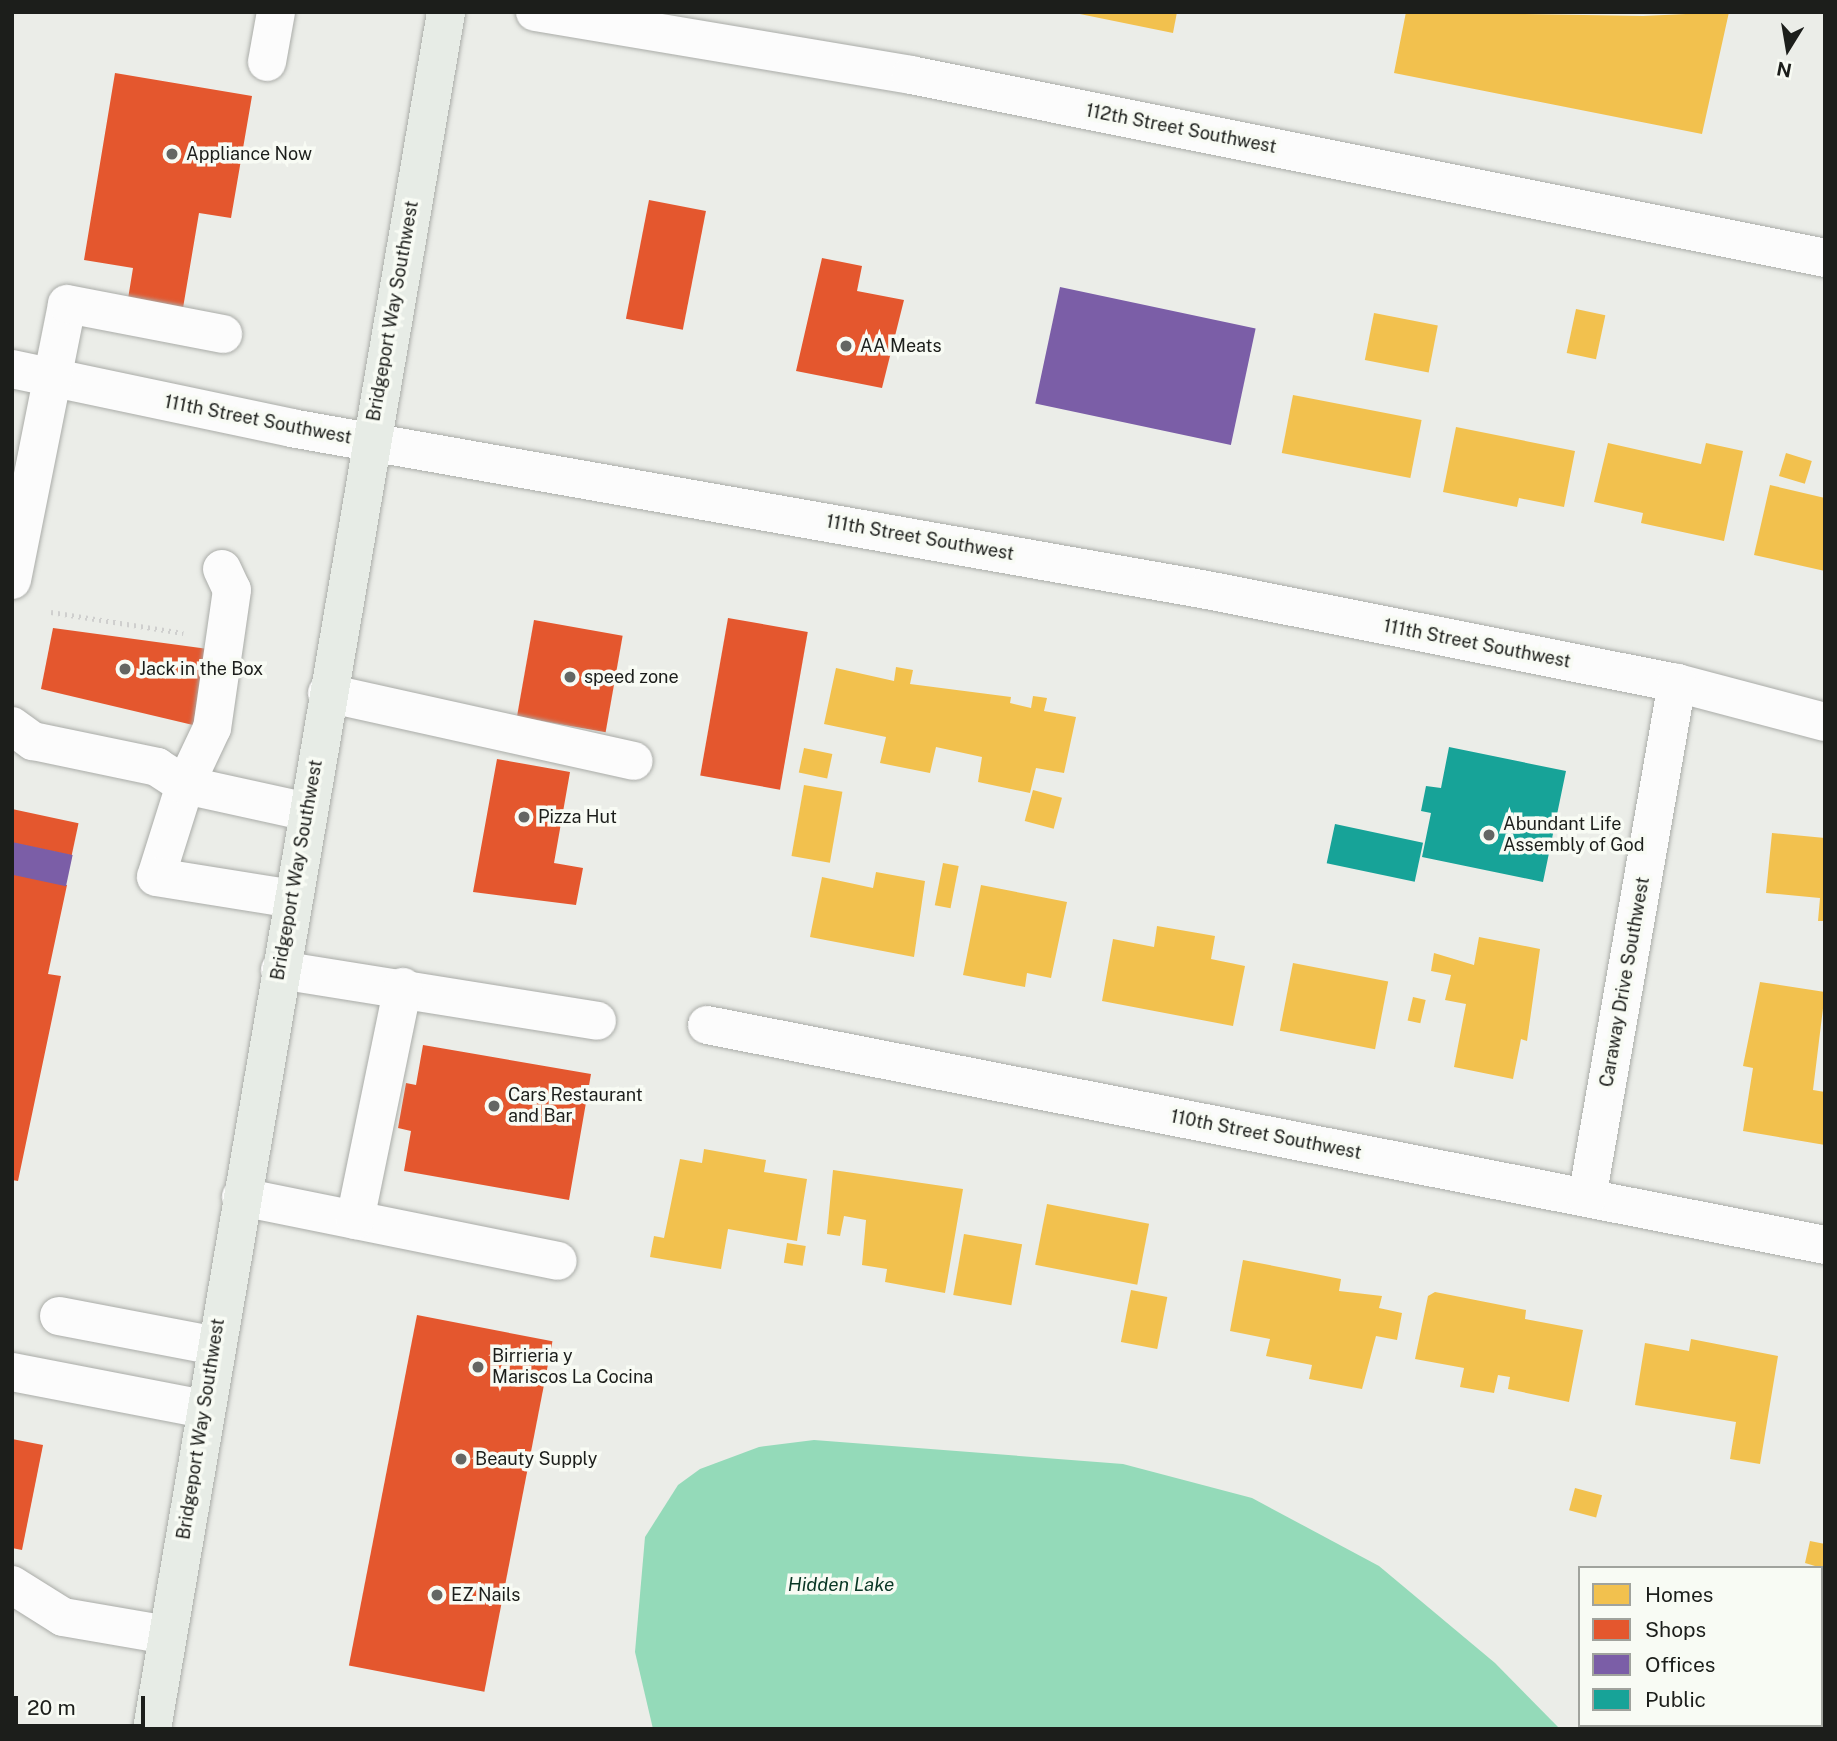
<!DOCTYPE html>
<html>
<head>
<meta charset="utf-8">
<style>
	body { margin:0 }
	#map { position:relative; width:1837px; height:1741px; overflow:hidden; background:#ebede8; font-family:"Public Sans",sans-serif }
	div>[style] { position:absolute }
	.water>* { inset:0; background:#94dab9 }
	.homes>* { inset:0; background:#f2c14e; transform-origin:0 0 }
	.shops>* { inset:0; background:#e4572e; transform-origin:0 0 }
	.offices>* { inset:0; background:#7b5ea7; transform-origin:0 0 }
	.public>* { inset:0; background:#17a398; transform-origin:0 0 }
	.path>* { height:4.5px; margin-top:-2.25px; transform-origin:0; background:repeating-linear-gradient(90deg,#cfcfce 0 2px,transparent 0 7px) }
	.roads { filter:drop-shadow(0 0 2px #aaaca8) drop-shadow(0 0 2px #aaaca8) }
	.minor>* { height:38px; margin:-19px; padding:0 19px; transform-origin:19px; border-radius:19px; background:#fcfcfc }
	.major>* { height:38px; margin:-19px; padding:0 19px; transform-origin:19px; border-radius:19px; background:#e7ece6 }
	.dots>* { width:19px; height:19px; translate:-50% -50%; box-sizing:border-box; border:4px solid #f8fbf4; border-radius:50% }
	span { translate:-50% -50%; white-space:nowrap; text-align:center; line-height:1.15; -webkit-text-stroke:7px #f8fbf4; paint-order:stroke }
	.street-label { font-size:18px; color:#1c1e1b }
	.poi-label { font-size:18px; color:#1c1e1b }
	.left { translate:0 -50%; text-align:left }
	.water-label { font-size:19px; color:#0a3726; font-style:italic }
	.frame { position:absolute; inset:0; border:14px solid #1c1e1b; pointer-events:none }
	.legend { position:absolute; left:1578px; top:1566px; width:245px; height:161px; box-sizing:border-box; background:#f8fbf4; border:2px solid #a0a39d; margin:0; padding:9px 12px; list-style:none; font-size:21px; color:#1c1e1b }
	.legend li { display:flex; align-items:center; gap:14px; height:35px }
	.legend b { width:35px; border:2px solid #a0a39d }
	.north { position:absolute; left:1753px; top:14px; width:70px; height:70px; -webkit-text-stroke:5px #f8fbf4; paint-order:stroke; rotate:191deg; font-size:19px; font-weight:700; line-height:28px; text-align:center; color:#1c1e1b }
	.north::after { content:''; display:block; margin:auto; width:24px; height:32px; background:#1c1e1b; clip-path:polygon(50% 0,100% 100%,50% 72%,0 100%) }
	.scale { position:absolute; left:14px; top:1696px; width:131px; height:32px; box-sizing:border-box; border:4px solid #1c1e1b; border-top:0; padding-left:9px; font-size:21px; line-height:24px; white-space:nowrap; color:#1c1e1b; -webkit-text-stroke:5px #f8fbf4; paint-order:stroke }
</style>
</head>
<body>
<div id="map">
	<div class="water">
		<i style="clip-path:polygon(814px 1440px,1123px 1464px,1252px 1498px,1379px 1566px,1495px 1663px,1560px 1729px,653px 1729px,635px 1652px,645px 1537px,678px 1485px,700px 1469px,759px 1447px)"></i>
	</div>
	<div class="homes">
		<i style="clip-path:polygon(1070px 12px,1177px 12px,1173px 33px)"></i>
		<i style="clip-path:polygon(1406px 12px,1643px 16px,1729px 12px,1702px 134px,1394px 73px)"></i>
		<i style="left:1576px;top:309px;width:30px;height:45px;rotate:12deg"></i>
		<i style="left:1374px;top:313px;width:65px;height:48px;rotate:11deg"></i>
		<i style="left:1293px;top:395px;width:131px;height:59px;rotate:11deg"></i>
		<i style="clip-path:polygon(1456px 427px,1575px 451px,1564px 507px,1519px 498px,1517px 507px,1443px 492px)"></i>
		<i style="clip-path:polygon(1608px 443px,1701px 464px,1706px 443px,1743px 451px,1724px 541px,1641px 523px,1643px 513px,1594px 502px)"></i>
		<i style="left:1786px;top:453px;width:27px;height:24px;rotate:17deg"></i>
		<i style="clip-path:polygon(1770px 485px,1825px 498px,1825px 571px,1754px 555px)"></i>
		<i style="clip-path:polygon(896px 667px,913px 670px,910px 684px,1011px 697px,1010px 703px,1031px 708px,1033px 696px,1047px 698px,1044px 711px,1076px 717px,1064px 773px,1036px 768px,1030px 793px,978px 782px,982px 757px,936px 747px,930px 773px,880px 763px,886px 737px,824px 724px,836px 668px,894px 681px)"></i>
		<i style="left:804px;top:748px;width:29px;height:25px;rotate:12deg"></i>
		<i style="left:804px;top:785px;width:39px;height:72px;rotate:10deg"></i>
		<i style="left:1033px;top:790px;width:30px;height:32px;rotate:15deg"></i>
		<i style="clip-path:polygon(1772px 833px,1825px 838px,1825px 921px,1818px 921px,1820px 898px,1766px 893px)"></i>
		<i style="left:943px;top:863px;width:16px;height:43px;rotate:11deg"></i>
		<i style="clip-path:polygon(876px 872px,925px 881px,914px 957px,810px 937px,822px 877px,873px 888px)"></i>
		<i style="clip-path:polygon(981px 885px,1067px 902px,1051px 978px,1027px 973px,1025px 987px,963px 975px)"></i>
		<i style="clip-path:polygon(1157px 926px,1215px 936px,1211px 959px,1245px 966px,1233px 1026px,1102px 1001px,1113px 939px,1154px 947px)"></i>
		<i style="clip-path:polygon(1479px 937px,1540px 949px,1527px 1041px,1521px 1039px,1513px 1079px,1454px 1067px,1466px 1004px,1445px 1000px,1451px 975px,1431px 971px,1434px 953px,1474px 965px)"></i>
		<i style="left:1293px;top:963px;width:97px;height:69px;rotate:11deg"></i>
		<i style="clip-path:polygon(1760px 982px,1825px 992px,1813px 1090px,1825px 1092px,1825px 1145px,1743px 1131px,1753px 1068px,1743px 1066px)"></i>
		<i style="left:1413px;top:997px;width:13px;height:24px;rotate:13deg"></i>
		<i style="clip-path:polygon(704px 1149px,766px 1160px,764px 1172px,807px 1179px,797px 1241px,728px 1229px,721px 1269px,650px 1257px,654px 1236px,664px 1238px,680px 1159px,702px 1163px)"></i>
		<i style="clip-path:polygon(833px 1170px,963px 1189px,945px 1293px,885px 1282px,887px 1269px,862px 1265px,866px 1220px,844px 1216px,840px 1236px,827px 1234px)"></i>
		<i style="left:1047px;top:1204px;width:104px;height:62px;rotate:11deg"></i>
		<i style="left:964px;top:1234px;width:59px;height:62px;rotate:10deg"></i>
		<i style="left:787px;top:1243px;width:19px;height:20px;rotate:9deg"></i>
		<i style="clip-path:polygon(1243px 1260px,1341px 1279px,1339px 1291px,1382px 1296px,1379px 1308px,1402px 1313px,1397px 1340px,1376px 1336px,1362px 1389px,1309px 1379px,1312px 1365px,1266px 1356px,1270px 1339px,1230px 1331px)"></i>
		<i style="left:1131px;top:1290px;width:37px;height:53px;rotate:11deg"></i>
		<i style="clip-path:polygon(1435px 1292px,1526px 1310px,1525px 1319px,1583px 1330px,1569px 1402px,1508px 1389px,1510px 1377px,1498px 1375px,1494px 1393px,1460px 1387px,1464px 1368px,1415px 1359px,1428px 1296px)"></i>
		<i style="clip-path:polygon(1691px 1339px,1778px 1356px,1760px 1464px,1730px 1459px,1736px 1422px,1635px 1405px,1645px 1343px,1689px 1351px)"></i>
		<i style="left:1575px;top:1488px;width:28px;height:23px;rotate:15deg"></i>
		<i style="clip-path:polygon(1810px 1541px,1825px 1544px,1825px 1569px,1805px 1563px)"></i>
	</div>
	<div class="shops">
		<i style="clip-path:polygon(115px 73px,252px 96px,231px 218px,199px 213px,182px 314px,127px 305px,133px 268px,84px 260px)"></i>
		<i style="left:649px;top:200px;width:58px;height:121px;rotate:11deg"></i>
		<i style="clip-path:polygon(822px 258px,862px 266px,857px 291px,904px 300px,882px 388px,796px 371px)"></i>
		<i style="left:728px;top:618px;width:81px;height:160px;rotate:10deg"></i>
		<i style="left:534px;top:620px;width:90px;height:98px;rotate:10deg"></i>
		<i style="clip-path:polygon(53px 628px,208px 649px,193px 725px,41px 689px)"></i>
		<i style="clip-path:polygon(497px 759px,570px 772px,554px 863px,583px 868px,576px 905px,473px 892px)"></i>
		<i style="left:12px;top:809px;width:68px;height:33px;rotate:12deg"></i>
		<i style="clip-path:polygon(12px 874px,67px 885px,48px 974px,61px 976px,18px 1181px,12px 1180px)"></i>
		<i style="clip-path:polygon(423px 1045px,591px 1074px,569px 1200px,404px 1171px,411px 1131px,398px 1128px,406px 1083px,416px 1085px)"></i>
		<i style="left:417px;top:1315px;width:138px;height:357px;rotate:11deg"></i>
		<i style="clip-path:polygon(12px 1439px,43px 1445px,22px 1550px,12px 1548px)"></i>
	</div>
	<div class="offices">
		<i style="left:1060px;top:287px;width:200px;height:119px;rotate:12deg"></i>
		<i style="left:12px;top:842px;width:62px;height:32px;rotate:12deg"></i>
	</div>
	<div class="public">
		<i style="clip-path:polygon(1449px 747px,1566px 771px,1543px 882px,1422px 857px,1431px 813px,1421px 811px,1426px 786px,1441px 788px)"></i>
		<i style="left:1335px;top:824px;width:90px;height:40px;rotate:12deg"></i>
	</div>
	<div class="path">
		<i style="left:51px;top:612px;width:134px;rotate:9deg"></i>
	</div>
	<div class="roads">
		<div class="minor">
			<i style="left:535px;top:12px;width:381px;rotate:9.5deg"></i>
			<i style="left:911px;top:75px;width:932px;rotate:11.32deg"></i>
			<i style="left:267px;top:62px;width:51px;rotate:-79.8deg"></i>
			<i style="left:12px;top:369px;width:285px;rotate:11.9deg"></i>
			<i style="left:291px;top:428px;width:930px;rotate:10.03deg"></i>
			<i style="left:1207px;top:590px;width:479px;rotate:11.2deg"></i>
			<i style="left:1677px;top:683px;width:153px;rotate:14.8deg"></i>
			<i style="left:222px;top:569px;width:23px;rotate:65deg"></i>
			<i style="left:232px;top:590px;width:139px;rotate:98.2deg"></i>
			<i style="left:212px;top:728px;width:63px;rotate:115.3deg"></i>
			<i style="left:185px;top:785px;width:96px;rotate:107.5deg"></i>
			<i style="left:156px;top:877px;width:139px;rotate:9.1deg"></i>
			<i style="left:12px;top:580px;width:281px;rotate:-78.7deg"></i>
			<i style="left:67px;top:304px;width:159px;rotate:10.9deg"></i>
			<i style="left:327px;top:693px;width:314px;rotate:12.5deg"></i>
			<i style="left:12px;top:726px;width:26px;rotate:36deg"></i>
			<i style="left:33px;top:741px;width:127px;rotate:11.8deg"></i>
			<i style="left:157px;top:767px;width:33px;rotate:33deg"></i>
			<i style="left:185px;top:785px;width:126px;rotate:12.4deg"></i>
			<i style="left:280px;top:970px;width:321px;rotate:9.1deg"></i>
			<i style="left:707px;top:1025px;width:1139px;rotate:11.13deg"></i>
			<i style="left:241px;top:1197px;width:323px;rotate:11.4deg"></i>
			<i style="left:1587px;top:1198px;width:523px;rotate:-80.09deg"></i>
			<i style="left:355px;top:1220px;width:238px;rotate:-78.4deg"></i>
			<i style="left:59px;top:1316px;width:160px;rotate:10.8deg"></i>
			<i style="left:12px;top:1372px;width:196px;rotate:10.9deg"></i>
			<i style="left:12px;top:1585px;width:60px;rotate:32.1deg"></i>
			<i style="left:63px;top:1617px;width:106px;rotate:9.8deg"></i>
		</div>
		<div class="major">
			<i style="left:152px;top:1729px;width:1742px;rotate:-80.28deg"></i>
		</div>
	</div>
	<div class="dots">
		<i style="left:172px;top:154px;background:#646663"></i>
		<i style="left:846px;top:346px;background:#646663"></i>
		<i style="left:125px;top:669px;background:#646663"></i>
		<i style="left:570px;top:677px;background:#646663"></i>
		<i style="left:524px;top:817px;background:#646663"></i>
		<i style="left:1489px;top:835px;background:#646663"></i>
		<i style="left:494px;top:1106px;background:#646663"></i>
		<i style="left:478px;top:1367px;background:#646663"></i>
		<i style="left:461px;top:1459px;background:#646663"></i>
		<i style="left:437px;top:1595px;background:#646663"></i>
	</div>
	<div class="street-label">
		<span style="left:1181px;top:129px;rotate:11deg">112th Street Southwest</span>
		<span style="left:393px;top:311px;rotate:-80deg">Bridgeport Way Southwest</span>
		<span style="left:258px;top:420px;rotate:11deg">111th Street Southwest</span>
		<span style="left:920px;top:538px;rotate:10deg">111th Street Southwest</span>
		<span style="left:1477px;top:644px;rotate:11deg">111th Street Southwest</span>
		<span style="left:297px;top:870px;rotate:-80deg">Bridgeport Way Southwest</span>
		<span style="left:1625px;top:982px;rotate:-80deg">Caraway Drive Southwest</span>
		<span style="left:1266px;top:1135px;rotate:11deg">110th Street Southwest</span>
		<span style="left:201px;top:1429px;rotate:-81deg">Bridgeport Way Southwest</span>
	</div>
	<div class="poi-label">
		<span class="left" style="left:186px;top:154px">Appliance Now</span>
		<span class="left" style="left:860px;top:346px">AA Meats</span>
		<span class="left" style="left:139px;top:669px">Jack in the Box</span>
		<span class="left" style="left:584px;top:677px">speed zone</span>
		<span class="left" style="left:538px;top:817px">Pizza Hut</span>
		<span class="left" style="left:1503px;top:835px">Abundant Life<br>Assembly of God</span>
		<span class="left" style="left:508px;top:1106px">Cars Restaurant<br>and Bar</span>
		<span class="left" style="left:492px;top:1367px">Birrieria y<br>Mariscos La Cocina</span>
		<span class="left" style="left:475px;top:1459px">Beauty Supply</span>
		<span class="left" style="left:451px;top:1595px">EZ Nails</span>
	</div>
	<div class="water-label">
		<span style="left:841px;top:1585px">Hidden Lake</span>
	</div>
	<div class="frame"></div>
	<ul class="legend">
	<li><b style="height:19px;background:#f2c14e"></b>Homes</li>
	<li><b style="height:19px;background:#e4572e"></b>Shops</li>
	<li><b style="height:19px;background:#7b5ea7"></b>Offices</li>
	<li><b style="height:19px;background:#17a398"></b>Public</li>
	</ul>
	<div class="north">N</div>
	<div class="scale">20 m</div>
</div>
</body>
</html>
